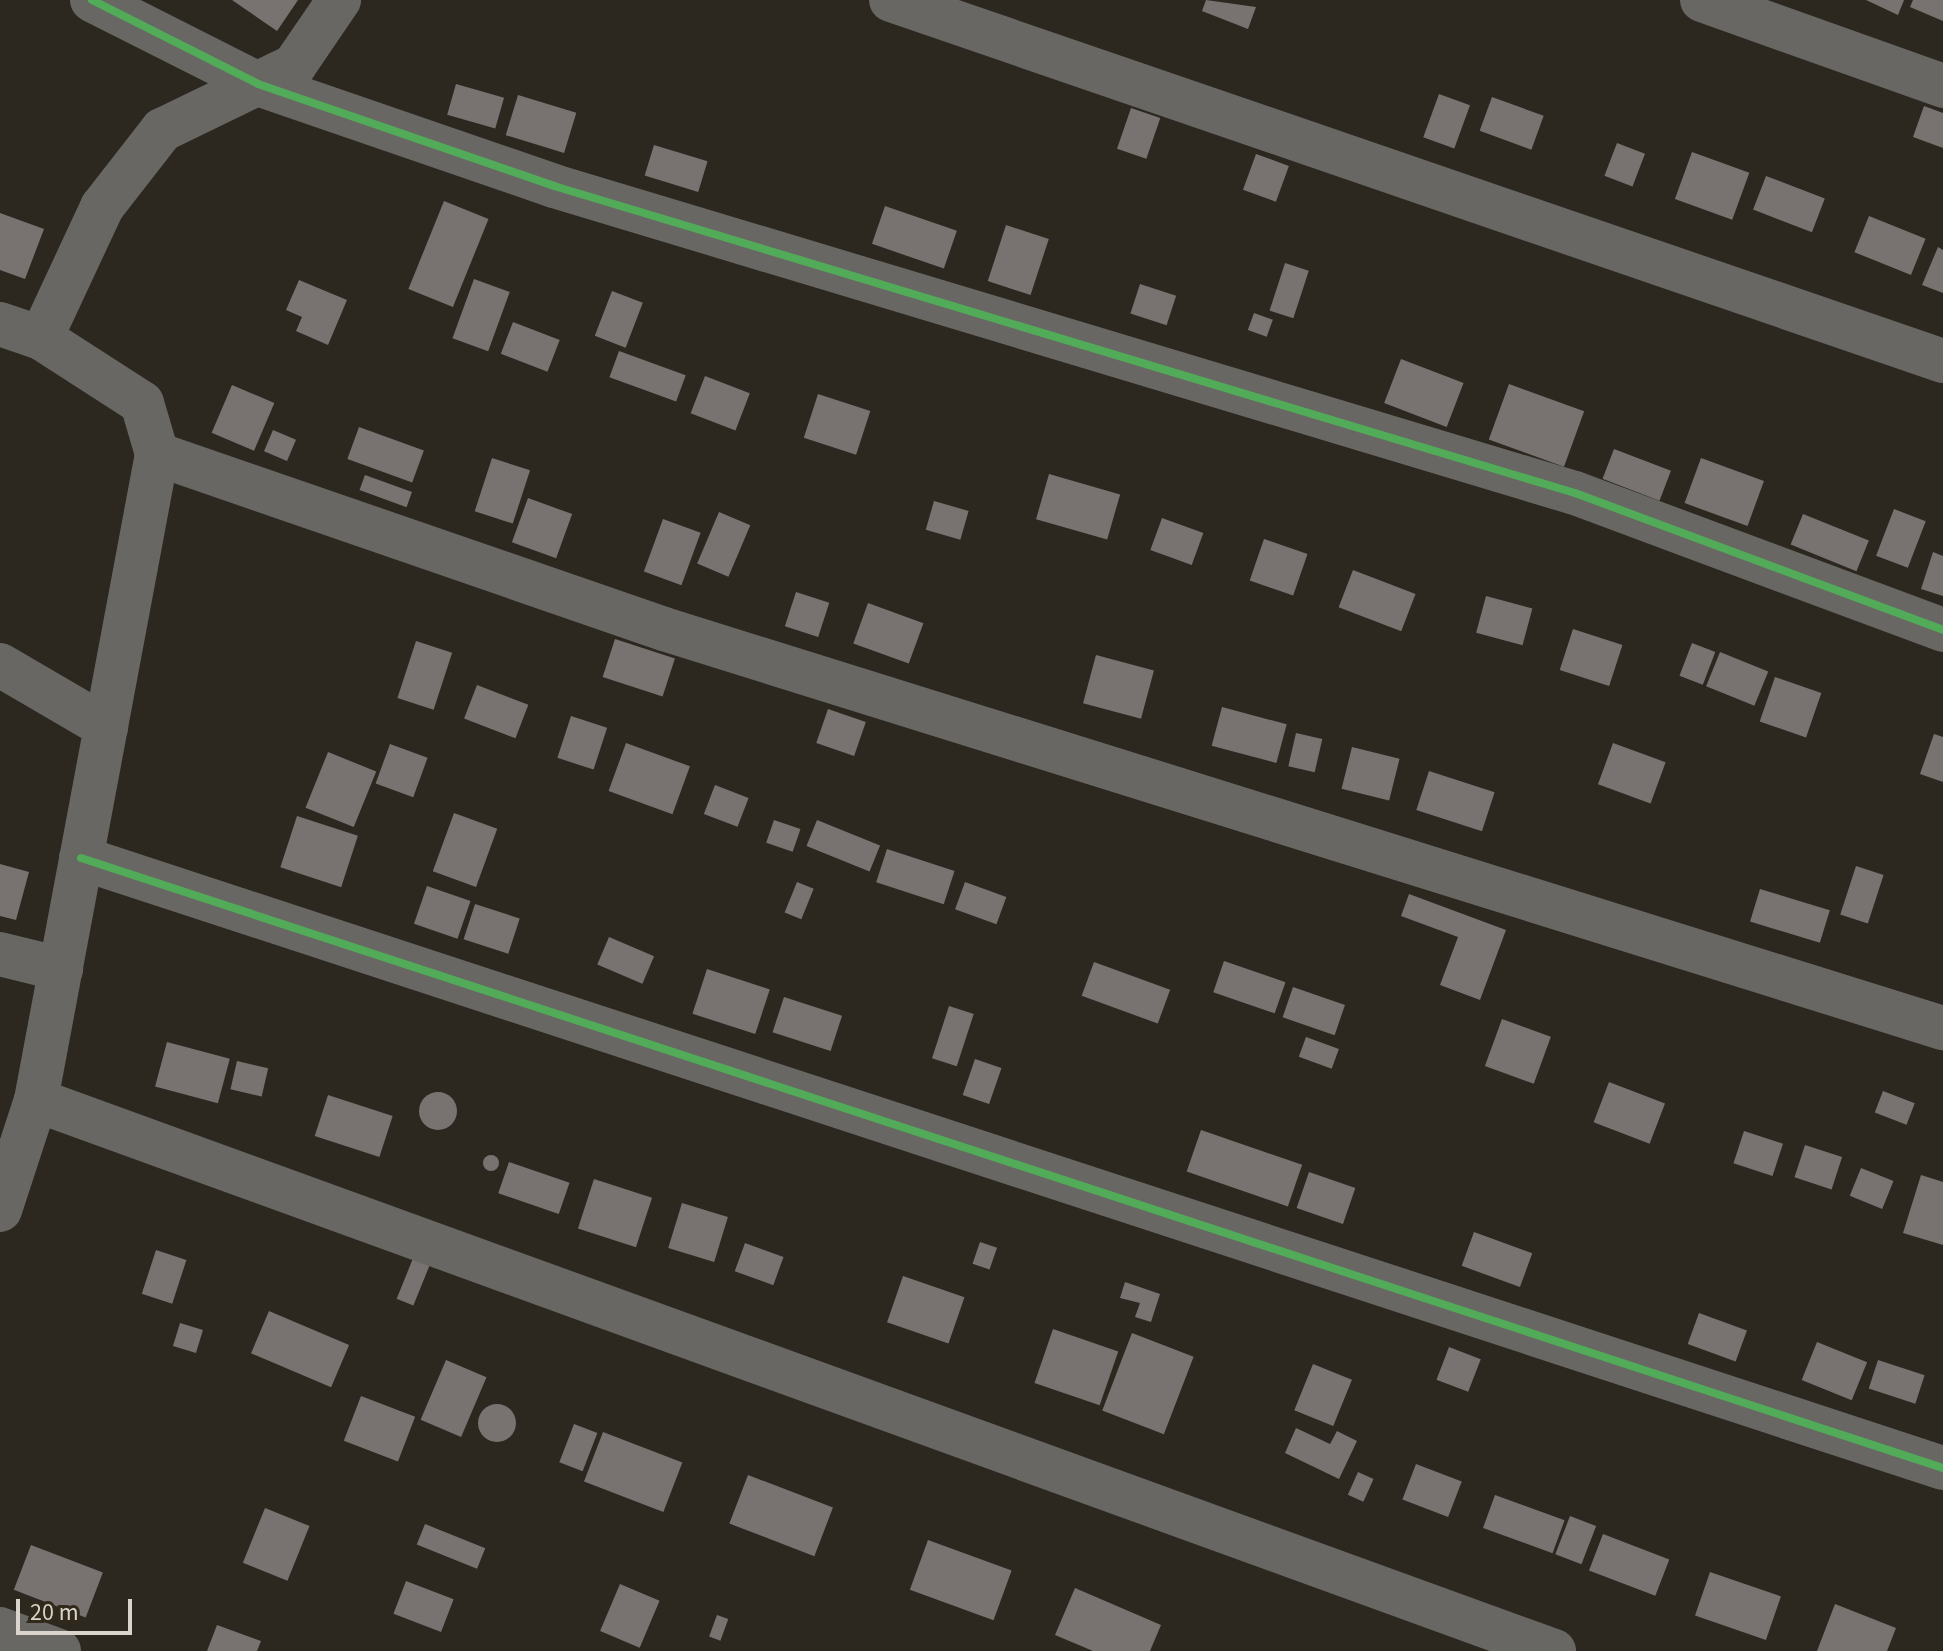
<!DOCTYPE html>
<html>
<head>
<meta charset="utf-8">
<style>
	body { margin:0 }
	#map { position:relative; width:1943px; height:1651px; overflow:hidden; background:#2c2820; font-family:"Source Sans 3",sans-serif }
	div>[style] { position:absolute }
	.building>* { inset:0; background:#787371; transform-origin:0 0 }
	.round { border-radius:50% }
	.street>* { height:44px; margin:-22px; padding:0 22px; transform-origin:22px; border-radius:22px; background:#686763 }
	.cycleway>* { height:8px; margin:-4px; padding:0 4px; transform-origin:4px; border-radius:4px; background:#51ab58 }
	span { translate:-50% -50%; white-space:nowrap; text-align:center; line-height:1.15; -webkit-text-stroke:8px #312a1b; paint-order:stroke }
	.scale { position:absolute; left:16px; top:1599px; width:116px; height:36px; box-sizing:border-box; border:4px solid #dad5cc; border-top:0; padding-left:10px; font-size:24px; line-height:28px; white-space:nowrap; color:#dad5cc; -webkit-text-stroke:6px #312a1b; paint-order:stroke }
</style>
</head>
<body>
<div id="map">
	<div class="building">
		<i style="clip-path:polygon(232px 0,298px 0,277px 31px)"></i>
		<i style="clip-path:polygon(1206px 0,1256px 7px,1248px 29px,1202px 11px)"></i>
		<i style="clip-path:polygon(1866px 0,1904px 0,1898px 15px)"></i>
		<i style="clip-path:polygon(1913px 0,1943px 0,1943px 21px,1910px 7px)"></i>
		<i style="left:456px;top:84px;width:50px;height:32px;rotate:16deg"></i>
		<i style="left:1439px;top:94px;width:33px;height:46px;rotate:20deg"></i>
		<i style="left:518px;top:95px;width:61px;height:42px;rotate:17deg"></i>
		<i style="left:1492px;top:97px;width:55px;height:36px;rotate:20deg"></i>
		<i style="clip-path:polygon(1924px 106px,1943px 113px,1943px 148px,1913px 137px)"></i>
		<i style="left:1131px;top:108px;width:31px;height:43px;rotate:19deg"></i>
		<i style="left:1617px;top:143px;width:30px;height:35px;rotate:21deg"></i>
		<i style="left:654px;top:145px;width:56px;height:32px;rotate:17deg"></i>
		<i style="left:1692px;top:152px;width:61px;height:50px;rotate:20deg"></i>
		<i style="left:1256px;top:154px;width:35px;height:38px;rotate:20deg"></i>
		<i style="left:1766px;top:176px;width:63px;height:36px;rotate:21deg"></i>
		<i style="left:444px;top:201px;width:48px;height:95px;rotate:22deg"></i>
		<i style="left:885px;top:206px;width:76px;height:40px;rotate:19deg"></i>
		<i style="clip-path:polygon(0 213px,44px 229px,25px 279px,0 270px)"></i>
		<i style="left:1869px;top:216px;width:61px;height:39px;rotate:22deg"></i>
		<i style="left:1006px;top:225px;width:45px;height:59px;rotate:18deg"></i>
		<i style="clip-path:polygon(1938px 247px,1943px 250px,1943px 293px,1922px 285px)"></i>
		<i style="left:1285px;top:263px;width:25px;height:50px;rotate:18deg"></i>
		<i style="left:474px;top:279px;width:38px;height:63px;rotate:20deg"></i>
		<i style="clip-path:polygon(299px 280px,347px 300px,328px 345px,296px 331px,302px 317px,286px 310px)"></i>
		<i style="left:1140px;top:284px;width:38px;height:31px;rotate:18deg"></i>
		<i style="left:612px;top:291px;width:33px;height:48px;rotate:21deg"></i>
		<i style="left:1254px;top:313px;width:20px;height:18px;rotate:20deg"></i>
		<i style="left:513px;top:322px;width:50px;height:34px;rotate:21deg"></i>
		<i style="left:619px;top:351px;width:71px;height:28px;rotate:20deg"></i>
		<i style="left:1401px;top:359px;width:67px;height:47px;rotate:21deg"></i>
		<i style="left:705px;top:376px;width:48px;height:40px;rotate:21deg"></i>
		<i style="left:1509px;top:384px;width:80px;height:59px;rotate:20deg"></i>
		<i style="left:232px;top:385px;width:46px;height:52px;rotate:23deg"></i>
		<i style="left:818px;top:394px;width:55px;height:46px;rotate:18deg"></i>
		<i style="left:359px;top:427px;width:69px;height:34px;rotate:20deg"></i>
		<i style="left:273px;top:430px;width:25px;height:23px;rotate:23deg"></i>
		<i style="left:1614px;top:449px;width:61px;height:32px;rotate:21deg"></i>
		<i style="left:492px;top:458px;width:40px;height:56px;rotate:18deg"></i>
		<i style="left:1701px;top:458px;width:67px;height:48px;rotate:20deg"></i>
		<i style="left:1049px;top:474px;width:74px;height:47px;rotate:16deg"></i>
		<i style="left:365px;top:475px;width:50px;height:16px;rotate:20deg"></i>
		<i style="left:528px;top:498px;width:47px;height:47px;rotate:20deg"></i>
		<i style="left:934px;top:501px;width:36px;height:30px;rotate:16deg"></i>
		<i style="left:1894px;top:509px;width:34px;height:50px;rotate:21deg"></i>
		<i style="left:719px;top:512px;width:34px;height:56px;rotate:23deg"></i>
		<i style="left:1803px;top:514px;width:71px;height:33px;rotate:22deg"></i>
		<i style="left:1162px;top:518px;width:44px;height:34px;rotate:20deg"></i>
		<i style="left:663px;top:519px;width:40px;height:56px;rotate:20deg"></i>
		<i style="left:1264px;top:539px;width:46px;height:44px;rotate:19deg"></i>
		<i style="clip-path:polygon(1933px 552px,1943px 556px,1943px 596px,1921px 589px)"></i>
		<i style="left:1353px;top:570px;width:67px;height:40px;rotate:21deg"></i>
		<i style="left:796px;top:592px;width:35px;height:36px;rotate:18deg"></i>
		<i style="left:1486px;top:596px;width:48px;height:38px;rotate:15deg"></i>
		<i style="left:868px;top:603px;width:59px;height:43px;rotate:20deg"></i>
		<i style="left:1573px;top:629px;width:52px;height:43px;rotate:18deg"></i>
		<i style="left:615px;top:639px;width:63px;height:40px;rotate:18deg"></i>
		<i style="left:416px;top:641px;width:38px;height:60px;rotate:18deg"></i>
		<i style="left:1692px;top:643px;width:25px;height:35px;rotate:21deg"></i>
		<i style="left:1720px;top:652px;width:52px;height:37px;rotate:22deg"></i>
		<i style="left:1096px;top:655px;width:60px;height:50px;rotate:15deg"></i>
		<i style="left:1775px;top:677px;width:49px;height:47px;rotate:19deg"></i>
		<i style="left:477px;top:685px;width:55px;height:36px;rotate:21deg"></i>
		<i style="left:1222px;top:707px;width:67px;height:40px;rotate:15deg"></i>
		<i style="left:828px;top:709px;width:40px;height:36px;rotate:19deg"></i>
		<i style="left:571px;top:716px;width:38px;height:44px;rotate:18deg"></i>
		<i style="left:1296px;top:733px;width:27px;height:34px;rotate:13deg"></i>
		<i style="clip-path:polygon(1934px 734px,1943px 737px,1943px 782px,1920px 774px)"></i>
		<i style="left:626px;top:743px;width:68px;height:51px;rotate:20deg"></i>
		<i style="left:1613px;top:743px;width:56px;height:44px;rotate:20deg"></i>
		<i style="left:390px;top:744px;width:40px;height:42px;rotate:20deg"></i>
		<i style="left:1352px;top:747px;width:49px;height:43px;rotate:14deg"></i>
		<i style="left:328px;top:752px;width:52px;height:60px;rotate:22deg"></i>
		<i style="left:1429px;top:771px;width:69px;height:41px;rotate:18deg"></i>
		<i style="left:715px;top:785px;width:36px;height:31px;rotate:21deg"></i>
		<i style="left:454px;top:813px;width:46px;height:62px;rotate:20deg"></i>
		<i style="left:297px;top:816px;width:64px;height:54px;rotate:18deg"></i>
		<i style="left:774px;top:820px;width:28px;height:24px;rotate:19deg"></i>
		<i style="left:817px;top:820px;width:68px;height:28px;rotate:22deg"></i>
		<i style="left:887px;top:849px;width:71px;height:35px;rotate:18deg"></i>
		<i style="clip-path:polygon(0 864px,29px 872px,16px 920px,0 916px)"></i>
		<i style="left:1856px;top:866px;width:29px;height:51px;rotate:18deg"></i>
		<i style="left:797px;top:882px;width:18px;height:33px;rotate:22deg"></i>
		<i style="left:965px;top:882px;width:44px;height:29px;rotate:20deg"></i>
		<i style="left:427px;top:886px;width:46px;height:40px;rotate:19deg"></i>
		<i style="left:1760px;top:889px;width:73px;height:34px;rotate:17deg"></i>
		<i style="clip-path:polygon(1409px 894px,1506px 930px,1480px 1000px,1440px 985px,1458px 937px,1401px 916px)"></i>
		<i style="left:475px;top:904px;width:47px;height:37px;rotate:18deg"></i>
		<i style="left:609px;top:937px;width:49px;height:30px;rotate:23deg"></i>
		<i style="left:1224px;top:961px;width:65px;height:33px;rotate:19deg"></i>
		<i style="left:1094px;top:962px;width:81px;height:36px;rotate:20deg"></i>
		<i style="left:707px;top:969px;width:66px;height:47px;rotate:18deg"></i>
		<i style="left:1293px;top:987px;width:55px;height:32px;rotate:19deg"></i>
		<i style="left:784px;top:997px;width:61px;height:37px;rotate:18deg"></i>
		<i style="left:949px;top:1006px;width:26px;height:55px;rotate:18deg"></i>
		<i style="left:1502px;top:1019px;width:52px;height:50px;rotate:20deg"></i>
		<i style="left:1306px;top:1037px;width:35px;height:21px;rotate:20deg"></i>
		<i style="left:167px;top:1042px;width:65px;height:46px;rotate:15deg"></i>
		<i style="left:975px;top:1059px;width:28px;height:38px;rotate:19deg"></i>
		<i style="left:237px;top:1061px;width:32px;height:29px;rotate:13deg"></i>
		<i style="left:1609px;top:1082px;width:60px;height:43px;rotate:21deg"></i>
		<i style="left:1883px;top:1091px;width:34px;height:23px;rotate:21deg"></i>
		<i class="round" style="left:419px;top:1092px;width:38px;height:38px"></i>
		<i style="left:328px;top:1095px;width:68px;height:43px;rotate:18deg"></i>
		<i style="left:1201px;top:1130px;width:107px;height:44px;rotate:19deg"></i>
		<i style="left:1744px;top:1131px;width:41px;height:34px;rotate:18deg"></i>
		<i style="left:1805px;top:1145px;width:39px;height:34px;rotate:18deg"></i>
		<i class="round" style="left:483px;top:1155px;width:16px;height:16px"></i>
		<i style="left:509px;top:1162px;width:64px;height:33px;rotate:19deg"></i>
		<i style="left:1861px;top:1168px;width:35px;height:30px;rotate:22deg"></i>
		<i style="left:1309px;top:1172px;width:49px;height:38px;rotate:19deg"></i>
		<i style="clip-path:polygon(1921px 1175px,1943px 1182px,1943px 1245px,1903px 1233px)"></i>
		<i style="left:594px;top:1179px;width:61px;height:52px;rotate:18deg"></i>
		<i style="left:682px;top:1203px;width:48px;height:47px;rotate:17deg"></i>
		<i style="left:1474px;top:1232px;width:62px;height:36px;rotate:20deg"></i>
		<i style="left:980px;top:1242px;width:18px;height:23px;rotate:19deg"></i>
		<i style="left:745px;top:1243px;width:41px;height:30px;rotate:20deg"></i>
		<i style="left:418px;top:1246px;width:18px;height:57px;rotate:22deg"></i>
		<i style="left:156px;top:1250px;width:32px;height:46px;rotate:18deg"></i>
		<i style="left:903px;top:1276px;width:65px;height:49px;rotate:19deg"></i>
		<i style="clip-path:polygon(1125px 1282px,1160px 1294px,1151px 1322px,1135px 1317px,1140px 1303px,1120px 1298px)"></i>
		<i style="left:269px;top:1311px;width:87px;height:46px;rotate:23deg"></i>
		<i style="left:1699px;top:1313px;width:51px;height:33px;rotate:20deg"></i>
		<i style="left:180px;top:1323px;width:24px;height:24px;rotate:17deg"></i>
		<i style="left:1053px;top:1329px;width:69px;height:57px;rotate:19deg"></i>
		<i style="left:1132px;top:1333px;width:66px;height:83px;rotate:21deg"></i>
		<i style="left:1817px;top:1342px;width:54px;height:41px;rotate:22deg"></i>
		<i style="left:1449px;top:1347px;width:34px;height:35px;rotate:21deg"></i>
		<i style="left:446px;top:1360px;width:44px;height:65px;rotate:23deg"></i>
		<i style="left:1878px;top:1360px;width:49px;height:30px;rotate:18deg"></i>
		<i style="left:1313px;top:1364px;width:42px;height:50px;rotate:22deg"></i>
		<i style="left:361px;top:1396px;width:58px;height:48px;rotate:21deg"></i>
		<i class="round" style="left:478px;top:1404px;width:38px;height:38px"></i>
		<i style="left:574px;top:1424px;width:25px;height:41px;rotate:21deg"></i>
		<i style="clip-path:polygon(1296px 1428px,1330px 1444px,1337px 1431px,1357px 1441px,1339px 1479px,1285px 1453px)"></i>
		<i style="left:603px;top:1432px;width:85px;height:53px;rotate:21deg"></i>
		<i style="left:1416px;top:1464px;width:49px;height:38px;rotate:21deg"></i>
		<i style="left:1358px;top:1472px;width:17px;height:25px;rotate:24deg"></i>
		<i style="left:748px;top:1475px;width:91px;height:52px;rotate:21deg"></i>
		<i style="left:1495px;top:1495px;width:74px;height:35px;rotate:20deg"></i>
		<i style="left:265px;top:1508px;width:48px;height:59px;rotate:22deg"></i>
		<i style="left:1570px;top:1516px;width:28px;height:41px;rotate:21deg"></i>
		<i style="left:425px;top:1524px;width:65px;height:22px;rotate:22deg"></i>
		<i style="left:1603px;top:1534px;width:71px;height:39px;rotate:21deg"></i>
		<i style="left:928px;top:1540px;width:89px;height:53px;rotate:20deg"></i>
		<i style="left:31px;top:1545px;width:77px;height:48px;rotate:21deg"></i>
		<i style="left:1710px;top:1572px;width:75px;height:46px;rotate:19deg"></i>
		<i style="left:406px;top:1581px;width:51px;height:35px;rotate:21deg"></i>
		<i style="left:620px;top:1584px;width:43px;height:51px;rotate:23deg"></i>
		<i style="clip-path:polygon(1075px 1588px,1161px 1625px,1150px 1651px,1093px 1651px,1055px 1635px)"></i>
		<i style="clip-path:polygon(1835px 1604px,1896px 1628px,1887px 1651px,1817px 1651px)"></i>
		<i style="left:717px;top:1615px;width:12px;height:23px;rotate:20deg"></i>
		<i style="clip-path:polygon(217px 1625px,261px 1641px,257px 1651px,207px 1651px)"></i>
	</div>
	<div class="street">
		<i style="left:92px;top:0;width:186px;rotate:26.8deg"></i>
		<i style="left:258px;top:84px;width:313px;rotate:19deg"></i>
		<i style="left:554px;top:186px;width:1066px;rotate:16.74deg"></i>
		<i style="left:1575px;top:493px;width:393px;rotate:20.4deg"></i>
		<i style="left:891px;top:0;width:1112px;rotate:18.94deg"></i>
		<i style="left:1702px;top:0;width:256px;rotate:19.6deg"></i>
		<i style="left:0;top:324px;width:43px;rotate:18.9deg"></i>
		<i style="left:157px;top:454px;width:536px;rotate:19.04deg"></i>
		<i style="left:664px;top:629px;width:1340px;rotate:17.33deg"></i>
		<i style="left:0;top:665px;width:123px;rotate:30.3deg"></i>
		<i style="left:81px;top:858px;width:1959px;rotate:18.14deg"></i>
		<i style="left:0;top:954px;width:63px;rotate:13.8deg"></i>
		<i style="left:36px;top:1100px;width:1615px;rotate:19.95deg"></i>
		<i style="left:0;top:1210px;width:116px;rotate:-71.9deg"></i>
		<i style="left:36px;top:1100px;width:657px;rotate:-79.39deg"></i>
		<i style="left:157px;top:454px;width:53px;rotate:-106.4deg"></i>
		<i style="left:142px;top:403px;width:120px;rotate:-147.2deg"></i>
		<i style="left:41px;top:338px;width:145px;rotate:-65deg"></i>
		<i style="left:102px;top:207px;width:98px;rotate:-52.1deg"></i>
		<i style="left:162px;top:130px;width:147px;rotate:-25.9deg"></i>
		<i style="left:294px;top:66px;width:80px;rotate:-55.7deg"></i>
		<i style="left:0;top:1629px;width:63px;rotate:20.4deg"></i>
	</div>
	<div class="cycleway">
		<i style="left:92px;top:0;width:186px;rotate:26.8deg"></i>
		<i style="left:258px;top:84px;width:313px;rotate:19deg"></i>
		<i style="left:554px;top:186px;width:1066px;rotate:16.74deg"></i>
		<i style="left:1575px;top:493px;width:393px;rotate:20.4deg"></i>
		<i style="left:81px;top:858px;width:1959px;rotate:18.14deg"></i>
	</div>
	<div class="scale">20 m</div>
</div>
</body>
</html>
